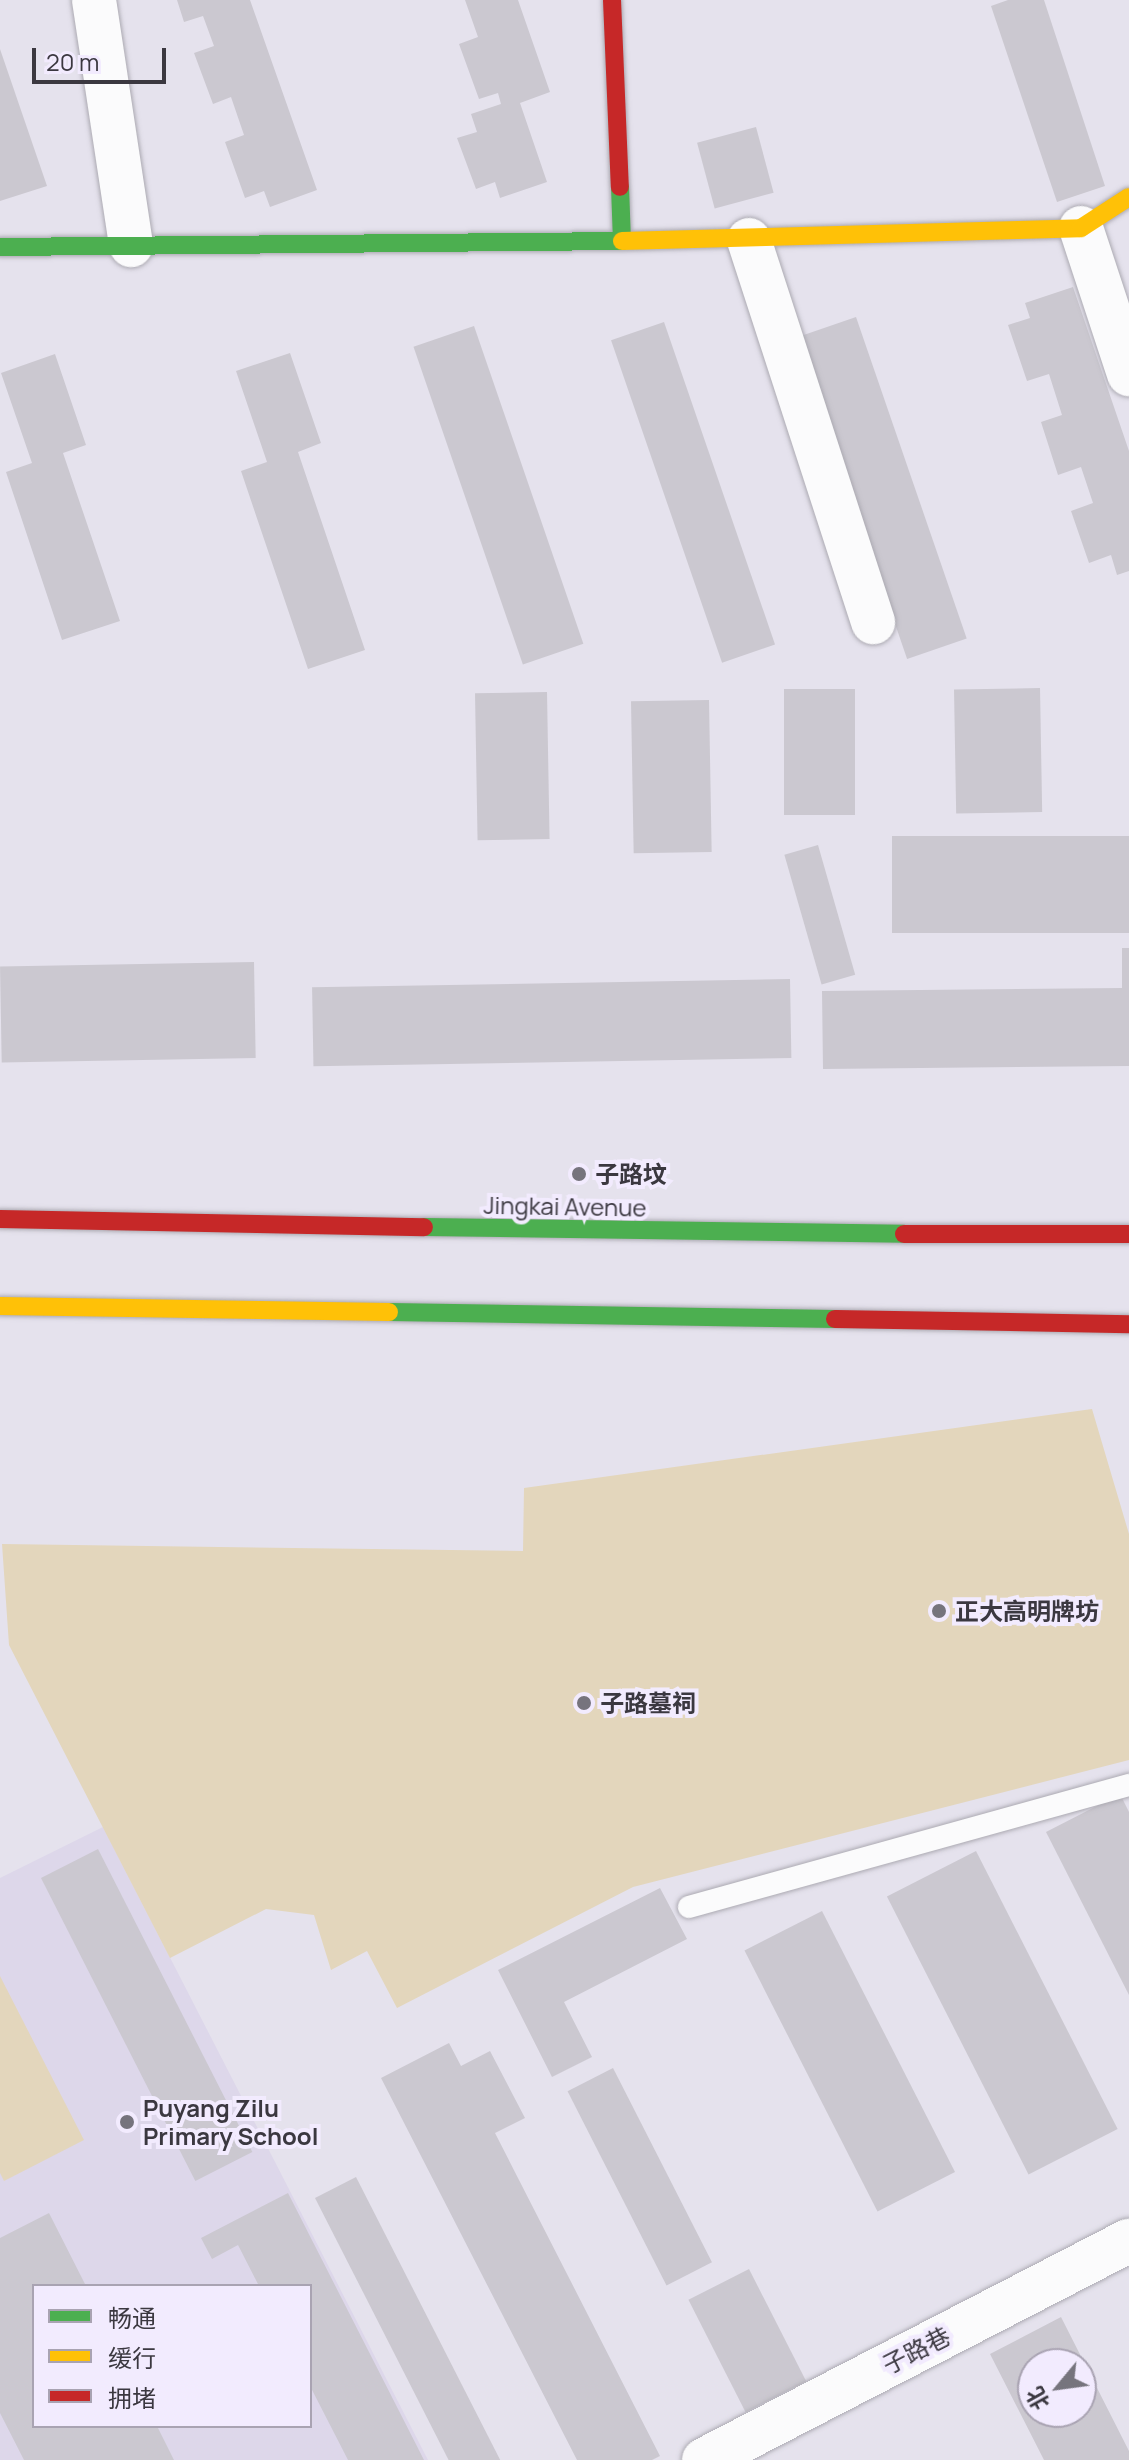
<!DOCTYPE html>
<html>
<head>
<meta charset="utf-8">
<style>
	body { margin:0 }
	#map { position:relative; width:1129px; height:2460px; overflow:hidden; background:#e5e2ed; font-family:Manrope,"Noto Sans SC",sans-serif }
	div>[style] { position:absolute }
	.built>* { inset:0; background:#ddd7ea }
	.green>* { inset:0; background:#e3d6bc }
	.building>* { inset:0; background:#cbc8d0; transform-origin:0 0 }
	.roads { filter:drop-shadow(0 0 2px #acaab2) drop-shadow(0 0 2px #acaab2) }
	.lane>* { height:22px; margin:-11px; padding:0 11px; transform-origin:11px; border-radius:11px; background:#fbfbfc }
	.street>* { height:44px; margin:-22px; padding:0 22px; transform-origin:22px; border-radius:22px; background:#fbfbfc }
	.fast>* { height:18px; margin:-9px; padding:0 9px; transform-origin:9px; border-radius:9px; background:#4caf50 }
	.slow>* { height:18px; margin:-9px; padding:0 9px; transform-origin:9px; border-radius:9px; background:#ffc107 }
	.jam>* { height:18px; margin:-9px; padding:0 9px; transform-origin:9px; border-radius:9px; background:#c62828 }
	.dots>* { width:22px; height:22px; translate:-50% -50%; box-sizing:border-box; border:4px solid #f2ebfe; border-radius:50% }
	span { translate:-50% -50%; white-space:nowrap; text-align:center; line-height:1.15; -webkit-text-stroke:8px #f2ebfe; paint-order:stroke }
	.poi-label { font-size:24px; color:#3b3840; font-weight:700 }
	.left { translate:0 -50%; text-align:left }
	.street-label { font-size:24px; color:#3b3840 }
	.legend { position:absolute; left:32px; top:2284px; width:280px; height:144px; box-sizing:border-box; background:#f2ebfe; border:2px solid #a9a3b2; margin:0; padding:10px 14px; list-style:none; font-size:24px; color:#3b3840 }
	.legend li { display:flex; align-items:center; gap:16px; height:40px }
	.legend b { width:40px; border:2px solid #a9a3b2 }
	.north { position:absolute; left:1017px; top:2348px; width:80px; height:80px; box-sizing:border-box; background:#f2ebfe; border:2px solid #a9a3b2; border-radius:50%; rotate:241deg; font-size:22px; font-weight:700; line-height:32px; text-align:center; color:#3b3840 }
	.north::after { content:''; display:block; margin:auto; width:28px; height:36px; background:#76747d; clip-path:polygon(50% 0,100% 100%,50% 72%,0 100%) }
	.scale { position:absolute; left:32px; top:48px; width:134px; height:36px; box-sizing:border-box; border:4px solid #3b3840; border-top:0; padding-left:10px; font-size:24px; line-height:28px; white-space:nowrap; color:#3b3840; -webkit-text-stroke:6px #f2ebfe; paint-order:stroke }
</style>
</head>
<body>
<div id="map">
	<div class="built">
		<i style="clip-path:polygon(evenodd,103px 1827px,428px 2460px,0 2460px,0 1878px,103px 1827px,34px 2286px,310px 2286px,310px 2426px,34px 2426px,34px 2286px)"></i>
	</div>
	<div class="green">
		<i style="clip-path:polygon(1092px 1409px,1129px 1534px,1129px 1760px,633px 1887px,397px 2008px,367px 1951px,331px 1970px,314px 1915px,266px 1909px,170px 1958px,9px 1645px,2px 1544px,523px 1551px,524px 1488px)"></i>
		<i style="clip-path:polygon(0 1976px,84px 2140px,4px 2181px,0 2173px)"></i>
	</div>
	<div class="building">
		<i style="clip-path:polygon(177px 0,250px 0,317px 190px,270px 207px,264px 191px,245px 198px,225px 142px,244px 135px,231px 97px,213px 104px,194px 53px,214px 46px,203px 16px,184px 22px)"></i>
		<i style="clip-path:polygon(465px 0,518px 0,550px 92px,520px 103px,547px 182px,500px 198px,495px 182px,476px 189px,457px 138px,477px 132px,471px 114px,501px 104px,498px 93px,479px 99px,459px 44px,478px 37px)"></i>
		<i style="clip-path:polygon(1008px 0,1044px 0,1105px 186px,1057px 202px,991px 6px)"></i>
		<i style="clip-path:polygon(0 49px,47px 186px,0 201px)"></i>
		<i style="left:756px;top:127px;width:68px;height:61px;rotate:75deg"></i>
		<i style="clip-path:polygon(1073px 287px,1129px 451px,1129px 571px,1117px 575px,1111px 555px,1089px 563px,1071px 511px,1093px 503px,1081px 467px,1058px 475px,1041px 422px,1062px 415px,1049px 374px,1027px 381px,1008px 325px,1030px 318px,1025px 303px)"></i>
		<i style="left:856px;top:317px;width:340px;height:63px;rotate:71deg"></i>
		<i style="left:664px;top:322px;width:341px;height:56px;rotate:71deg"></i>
		<i style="left:474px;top:326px;width:336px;height:64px;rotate:71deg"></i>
		<i style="clip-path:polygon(290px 353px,321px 443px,298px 452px,365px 650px,308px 669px,241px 471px,267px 462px,236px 371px)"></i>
		<i style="clip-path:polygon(55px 354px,86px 445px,63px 453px,120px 621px,62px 640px,6px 472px,32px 463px,1px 373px)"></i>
		<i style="left:1040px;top:688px;width:124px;height:86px;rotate:89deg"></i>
		<i style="left:855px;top:689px;width:126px;height:71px;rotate:90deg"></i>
		<i style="left:547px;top:692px;width:147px;height:72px;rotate:89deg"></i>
		<i style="left:709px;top:700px;width:152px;height:78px;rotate:89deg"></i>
		<i style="left:1129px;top:836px;width:97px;height:237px;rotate:90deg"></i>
		<i style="left:818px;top:845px;width:135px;height:35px;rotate:74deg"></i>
		<i style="clip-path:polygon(1122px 948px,1129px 948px,1129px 1066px,823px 1069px,822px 991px,1122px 988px)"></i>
		<i style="left:254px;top:962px;width:96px;height:254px;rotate:89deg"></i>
		<i style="left:790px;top:979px;width:79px;height:478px;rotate:89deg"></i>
		<i style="clip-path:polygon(1120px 1794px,1129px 1812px,1129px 1995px,1046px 1832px)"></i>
		<i style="left:98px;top:1849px;width:340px;height:64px;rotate:63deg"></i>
		<i style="left:976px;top:1851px;width:312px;height:100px;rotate:63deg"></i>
		<i style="clip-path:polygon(660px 1888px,687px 1939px,564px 2002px,592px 2057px,552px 2077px,498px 1970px)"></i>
		<i style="left:822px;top:1911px;width:293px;height:87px;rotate:63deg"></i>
		<i style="clip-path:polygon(449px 2043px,461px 2066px,490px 2051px,525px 2118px,495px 2133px,660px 2456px,652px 2460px,577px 2460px,381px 2078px)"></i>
		<i style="left:613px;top:2068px;width:218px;height:51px;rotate:63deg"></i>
		<i style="left:356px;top:2177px;width:318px;height:46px;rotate:63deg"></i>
		<i style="clip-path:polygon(288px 2193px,424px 2460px,348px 2460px,310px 2386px,310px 2286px,259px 2286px,238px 2245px,212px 2259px,201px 2238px)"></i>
		<i style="clip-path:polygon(49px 2213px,86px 2286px,34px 2286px,34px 2426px,157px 2426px,174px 2460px,24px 2460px,0 2413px,0 2238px)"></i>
		<i style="left:749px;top:2269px;width:126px;height:68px;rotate:63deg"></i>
		<i style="clip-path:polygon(evenodd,1061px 2317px,1129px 2451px,1129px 2460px,1044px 2460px,990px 2354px,1061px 2317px,1033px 2364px,1081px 2364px,1081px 2412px,1033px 2412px,1033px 2364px)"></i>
	</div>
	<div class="roads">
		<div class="lane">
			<i style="left:689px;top:1907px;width:457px;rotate:-15.5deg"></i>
		</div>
		<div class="street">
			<i style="left:94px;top:0;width:248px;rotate:81.4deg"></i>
			<i style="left:1081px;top:228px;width:154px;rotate:71.8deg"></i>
			<i style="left:749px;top:240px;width:402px;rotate:72deg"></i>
			<i style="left:704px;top:2460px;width:478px;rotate:-27.3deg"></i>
		</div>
		<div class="fast">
			<i style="left:0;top:247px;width:622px;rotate:-0.55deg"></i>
			<i style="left:622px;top:241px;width:54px;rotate:-92.1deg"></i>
			<i style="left:424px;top:1227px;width:480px;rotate:0.8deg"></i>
			<i style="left:389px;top:1312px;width:446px;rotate:0.9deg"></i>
		</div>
		<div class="slow">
			<i style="left:622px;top:241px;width:459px;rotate:-1.6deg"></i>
			<i style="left:1081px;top:228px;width:57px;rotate:-32.9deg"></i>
			<i style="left:0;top:1306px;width:389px;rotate:0.9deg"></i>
		</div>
		<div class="jam">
			<i style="left:612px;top:0;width:187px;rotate:87.6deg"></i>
			<i style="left:0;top:1219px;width:424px;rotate:1.1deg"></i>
			<i style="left:904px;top:1234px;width:225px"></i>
			<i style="left:835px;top:1319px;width:294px;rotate:1deg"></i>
		</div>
	</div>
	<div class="dots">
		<i style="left:579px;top:1174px;background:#76747d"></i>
		<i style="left:939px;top:1611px;background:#76747d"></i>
		<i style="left:584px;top:1703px;background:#76747d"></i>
		<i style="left:127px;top:2122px;background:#76747d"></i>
	</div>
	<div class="poi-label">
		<span class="left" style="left:595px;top:1174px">子路坟</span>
		<span class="left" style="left:955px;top:1611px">正大高明牌坊</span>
		<span class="left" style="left:600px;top:1703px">子路墓祠</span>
		<span class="left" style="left:143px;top:2122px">Puyang Zilu<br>Primary School</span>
	</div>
	<div class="street-label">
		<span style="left:565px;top:1206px;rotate:1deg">Jingkai Avenue</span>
		<span style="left:916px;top:2350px;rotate:-27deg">子路巷</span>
	</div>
	<ul class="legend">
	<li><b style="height:10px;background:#4caf50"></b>畅通</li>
	<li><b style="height:10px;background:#ffc107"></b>缓行</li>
	<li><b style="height:10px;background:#c62828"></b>拥堵</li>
	</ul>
	<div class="north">北</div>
	<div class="scale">20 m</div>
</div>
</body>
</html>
